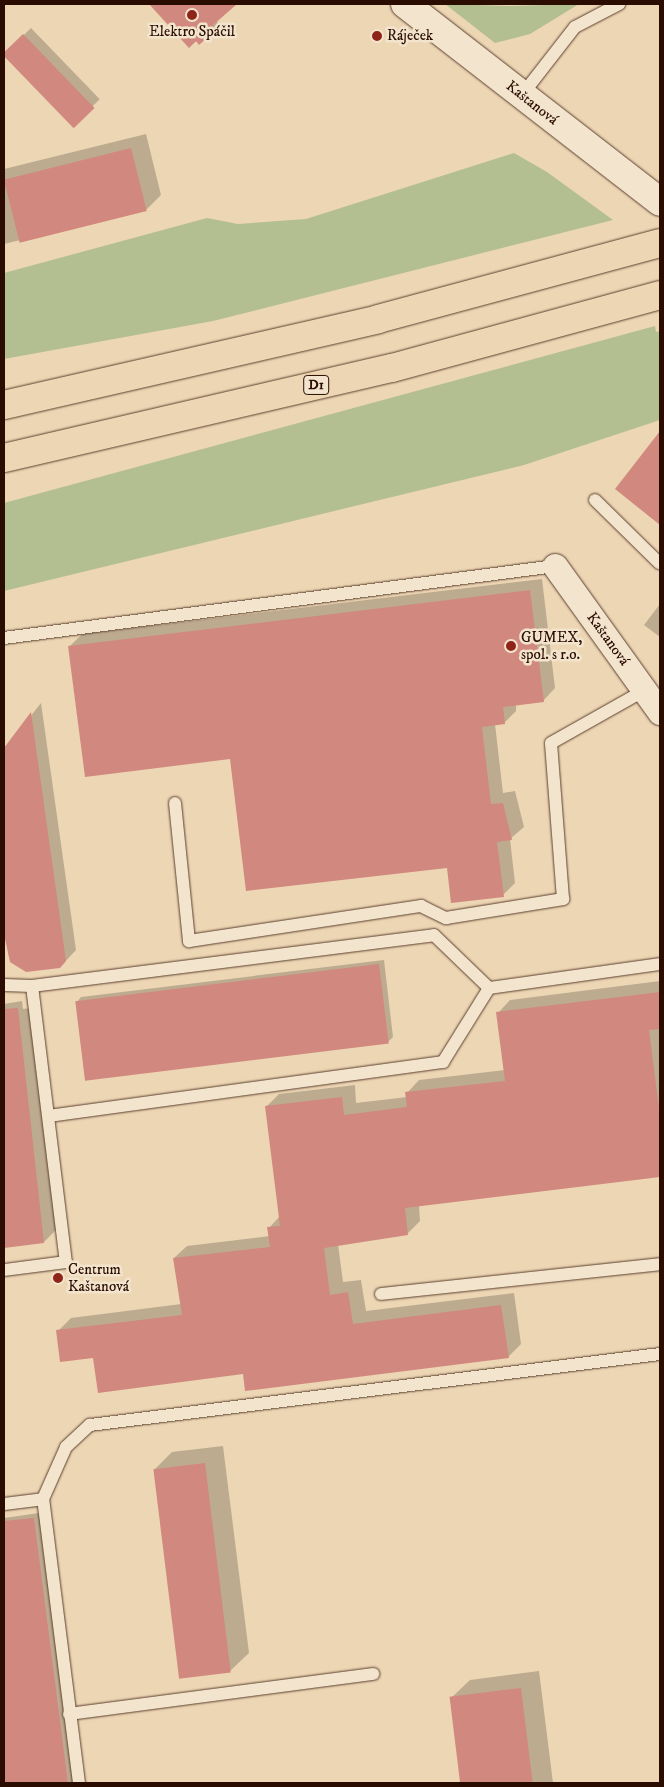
<!DOCTYPE html>
<html>
<head>
<meta charset="utf-8">
<style>
	body { margin:0 }
	#map { position:relative; width:664px; height:1787px; overflow:hidden; background:#edd6b4; font-family:"IM FELL DW Pica",serif }
	div>[style] { position:absolute }
	.green>* { inset:0; background:#b3bf90 }
	.shadow>* { inset:0; background:#0003; transform-origin:0 0 }
	.building>* { inset:0; background:#d1887e; transform-origin:0 0 }
	.roads { filter:drop-shadow(0 0 1px #5b3f2d) drop-shadow(0 0 1px #5b3f2d) }
	.service>* { height:12px; margin:-6px; padding:0 6px; transform-origin:6px; border-radius:6px; background:#f3e4ce }
	.minor>* { height:25px; margin:-12.5px; padding:0 12.5px; transform-origin:12.5px; border-radius:12.5px; background:#f3e4ce }
	.secondary>* { height:28px; margin:-14px; padding:0 14px; transform-origin:14px; border-radius:14px; background:#f3e4ce }
	.motorway>* { height:28px; margin:-14px; padding:0 14px; transform-origin:14px; border-radius:14px; background:#edd6b4 }
	.dots>* { width:14px; height:14px; translate:-50% -50%; box-sizing:border-box; border:2px solid #f3e4ce; border-radius:50% }
	span { translate:-50% -50%; white-space:nowrap; text-align:center; line-height:1.15; -webkit-text-stroke:5px #f3e4ce; paint-order:stroke }
	.shield-label span { padding:1px 4px; background:#f3e4ce; border:1px solid; border-radius:4px; -webkit-text-stroke-width:0 }
	.shield-label { font-size:14px; color:#2a0d00; font-weight:700 }
	.poi-label { font-size:15px; color:#2a0d00 }
	.left { translate:0 -50%; text-align:left }
	.street-label { font-size:15px; color:#2a0d00 }
	.frame { position:absolute; inset:0; border:5px solid #2a0d00; pointer-events:none }
</style>
</head>
<body>
<div id="map">
	<div class="green">
		<i style="clip-path:polygon(445px 4px,512px 6px,579px 4px,530px 34px,495px 43px)"></i>
		<i style="clip-path:polygon(514px 153px,547px 172px,613px 220px,213px 321px,4px 359px,4px 273px,207px 218px,238px 224px,306px 219px)"></i>
		<i style="clip-path:polygon(655px 326px,656px 332px,660px 331px,660px 420px,524px 465px,4px 591px,4px 503px)"></i>
	</div>
	<div class="shadow">
		<i style="clip-path:polygon(150px 4px,235px 4px,216px 21px,220px 24px,215px 29px,189px 46px)"></i>
		<i style="left:31px;top:28px;width:99px;height:37px;rotate:46deg"></i>
		<i style="clip-path:polygon(146px 134px,161px 195px,147px 209px,4px 244px,4px 169px)"></i>
		<i style="clip-path:polygon(659px 437px,660px 520px,657px 520px)"></i>
		<i style="clip-path:polygon(542px 579px,555px 688px,543px 701px,516px 704px,516px 711px,504px 723px,495px 724px,503px 793px,515px 791px,524px 827px,510px 839px,515px 883px,503px 895px,232px 757px,70px 646px,82px 634px)"></i>
		<i style="clip-path:polygon(660px 604px,660px 637px,644px 625px)"></i>
		<i style="clip-path:polygon(41px 703px,76px 950px,60px 967px,9px 957px,4px 921px,4px 750px)"></i>
		<i style="clip-path:polygon(384px 960px,393px 1037px,388px 1042px,77px 1002px,81px 997px)"></i>
		<i style="clip-path:polygon(660px 981px,660px 1175px,419px 1205px,420px 1221px,407px 1234px,338px 1244px,343px 1282px,361px 1280px,366px 1311px,514px 1293px,521px 1344px,508px 1357px,244px 1372px,94px 1356px,58px 1331px,71px 1318px,181px 1304px,174px 1258px,187px 1246px,270px 1236px,269px 1228px,280px 1216px,266px 1107px,279px 1094px,355px 1085px,356px 1103px,407px 1097px,407px 1093px,419px 1080px,505px 1070px,498px 1013px,510px 1000px)"></i>
		<i style="clip-path:polygon(22px 1001px,23px 1009px,38px 1007px,62px 1224px,44px 1242px,4px 1247px,4px 1004px)"></i>
		<i style="clip-path:polygon(223px 1446px,249px 1653px,230px 1671px,154px 1470px,172px 1452px)"></i>
		<i style="clip-path:polygon(39px 1513px,73px 1783px,4px 1783px,4px 1518px)"></i>
		<i style="clip-path:polygon(539px 1671px,553px 1783px,462px 1783px,451px 1698px,470px 1680px)"></i>
	</div>
	<div class="building">
		<i style="clip-path:polygon(149px 4px,237px 4px,212px 26px,216px 30px,199px 45px,196px 41px,189px 48px)"></i>
		<i style="left:23px;top:34px;width:103px;height:29px;rotate:46deg"></i>
		<i style="left:131px;top:148px;width:65px;height:131px;rotate:76deg"></i>
		<i style="clip-path:polygon(660px 431px,660px 525px,615px 489px)"></i>
		<i style="clip-path:polygon(530px 590px,544px 702px,503px 707px,505px 724px,482px 727px,491px 804px,503px 803px,512px 840px,497px 842px,504px 897px,451px 903px,447px 868px,246px 891px,230px 759px,85px 777px,68px 646px)"></i>
		<i style="clip-path:polygon(31px 712px,66px 961px,60px 968px,26px 972px,10px 962px,4px 934px,4px 748px)"></i>
		<i style="left:379px;top:964px;width:80px;height:306px;rotate:83deg"></i>
		<i style="clip-path:polygon(660px 992px,660px 1029px,649px 1030px,660px 1116px,660px 1177px,405px 1208px,408px 1235px,324px 1248px,330px 1295px,348px 1292px,353px 1324px,501px 1305px,509px 1358px,245px 1391px,243px 1374px,98px 1393px,93px 1358px,60px 1362px,56px 1330px,182px 1315px,173px 1258px,270px 1247px,267px 1227px,280px 1226px,265px 1106px,342px 1097px,344px 1115px,407px 1107px,405px 1092px,505px 1081px,496px 1012px)"></i>
		<i style="clip-path:polygon(18px 1008px,44px 1243px,4px 1248px,4px 1009px)"></i>
		<i style="left:205px;top:1463px;width:211px;height:52px;rotate:83deg"></i>
		<i style="clip-path:polygon(34px 1518px,68px 1783px,4px 1783px,4px 1521px)"></i>
		<i style="left:521px;top:1688px;width:96px;height:72px;rotate:83deg"></i>
	</div>
	<div class="roads">
		<div class="service">
			<i style="left:522px;top:95px;width:86px;rotate:-52.1deg"></i>
			<i style="left:575px;top:27px;width:50px;rotate:-27.6deg"></i>
			<i style="left:595px;top:500px;width:90px;rotate:44.5deg"></i>
			<i style="left:4px;top:638px;width:556px;rotate:-7.44deg"></i>
			<i style="left:175px;top:803px;width:139px;rotate:84.2deg"></i>
			<i style="left:189px;top:941px;width:235px;rotate:-8.6deg"></i>
			<i style="left:421px;top:906px;width:28px;rotate:26deg"></i>
			<i style="left:446px;top:918px;width:119px;rotate:-9.2deg"></i>
			<i style="left:563px;top:899px;width:156px;rotate:-94.4deg"></i>
			<i style="left:551px;top:743px;width:108px;rotate:-29.4deg"></i>
			<i style="left:4px;top:985px;width:28px;rotate:2deg"></i>
			<i style="left:32px;top:986px;width:278px;rotate:83deg"></i>
			<i style="left:66px;top:1262px;width:63px;rotate:172.6deg"></i>
			<i style="left:32px;top:986px;width:405px;rotate:-7.2deg"></i>
			<i style="left:434px;top:935px;width:76px;rotate:43.9deg"></i>
			<i style="left:49px;top:1116px;width:398px;rotate:-7.8deg"></i>
			<i style="left:443px;top:1062px;width:87px;rotate:-58.1deg"></i>
			<i style="left:489px;top:988px;width:173px;rotate:-8deg"></i>
			<i style="left:381px;top:1294px;width:281px;rotate:-6.1deg"></i>
			<i style="left:4px;top:1504px;width:39px;rotate:-7deg"></i>
			<i style="left:69px;top:1714px;width:307px;rotate:-7.5deg"></i>
			<i style="left:79px;top:1783px;width:286px;rotate:-97.2deg"></i>
			<i style="left:43px;top:1499px;width:57px;rotate:-66.1deg"></i>
			<i style="left:66px;top:1447px;width:33px;rotate:-43deg"></i>
			<i style="left:90px;top:1425px;width:574px;rotate:-7.1deg"></i>
		</div>
		<div class="minor">
			<i style="left:555px;top:566px;width:180px;rotate:54.3deg"></i>
		</div>
		<div class="secondary">
			<i style="left:405px;top:4px;width:323px;rotate:37.8deg"></i>
		</div>
		<div class="motorway">
			<i style="left:4px;top:405px;width:384px;rotate:-12.9deg"></i>
			<i style="left:378px;top:319px;width:292px;rotate:-15.1deg"></i>
			<i style="left:4px;top:458px;width:398px;rotate:-13.1deg"></i>
			<i style="left:392px;top:368px;width:278px;rotate:-15.2deg"></i>
		</div>
	</div>
	<div class="dots">
		<i style="left:192px;top:15px;background:#8f2418"></i>
		<i style="left:377px;top:36px;background:#8f2418"></i>
		<i style="left:511px;top:646px;background:#8f2418"></i>
		<i style="left:58px;top:1278px;background:#8f2418"></i>
	</div>
	<div class="shield-label">
		<span style="left:316px;top:385px">D1</span>
	</div>
	<div class="poi-label">
		<span style="left:192px;top:32px">Elektro Spáčil</span>
		<span class="left" style="left:387px;top:36px">Ráječek</span>
		<span class="left" style="left:521px;top:646px">GUMEX,<br>spol. s r.o.</span>
		<span class="left" style="left:68px;top:1278px">Centrum<br>Kaštanová</span>
	</div>
	<div class="street-label">
		<span style="left:532px;top:103px;rotate:38deg">Kaštanová</span>
		<span style="left:608px;top:639px;rotate:54deg">Kaštanová</span>
	</div>
	<div class="frame"></div>
</div>
</body>
</html>
